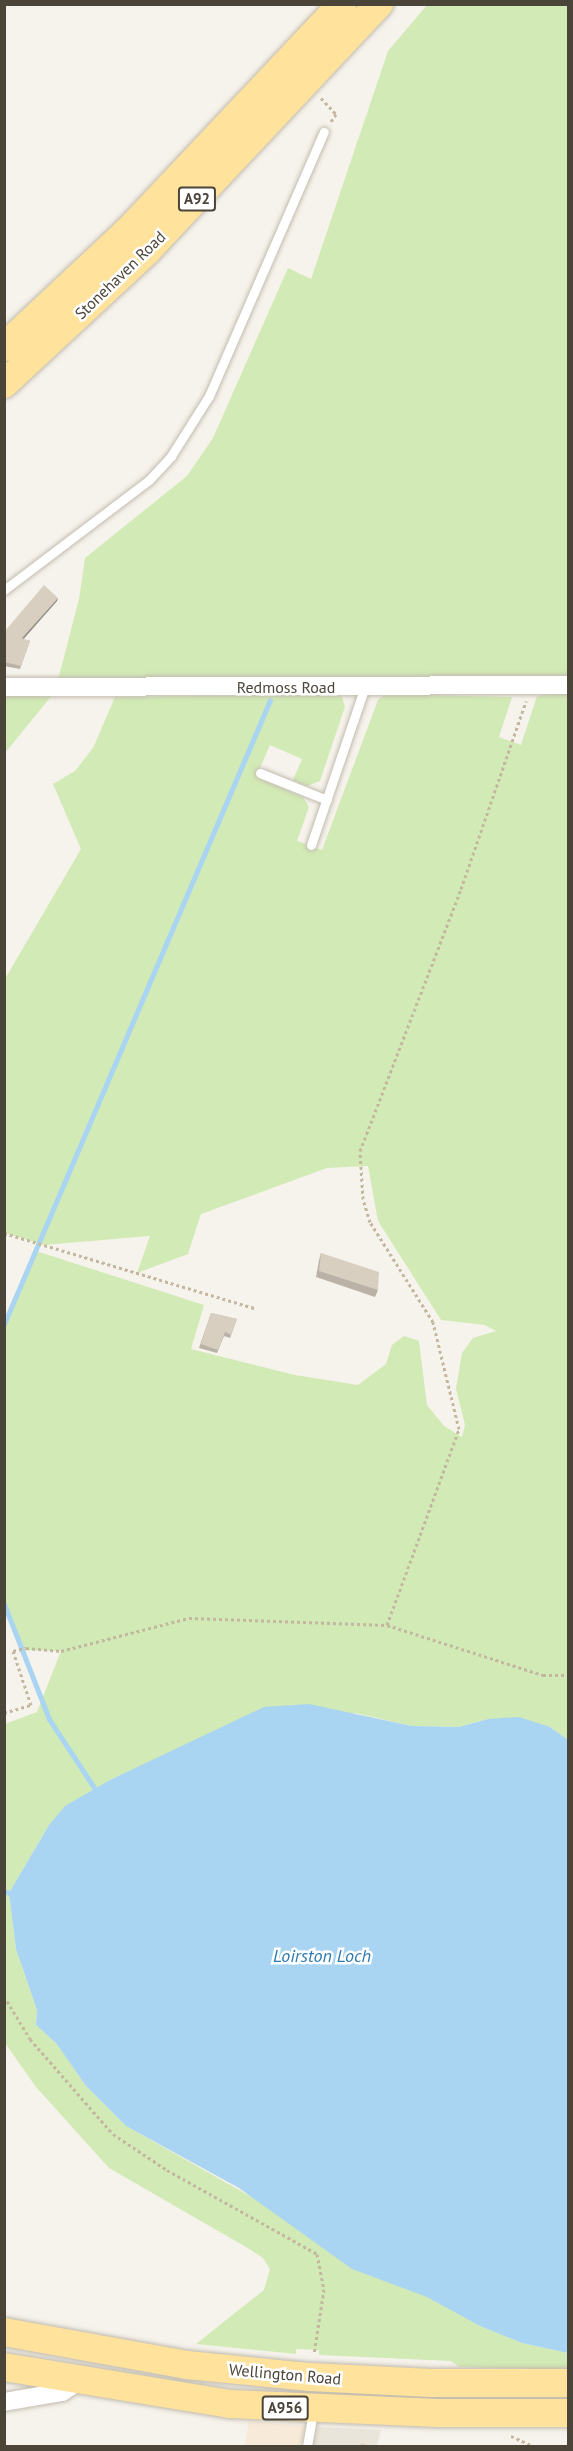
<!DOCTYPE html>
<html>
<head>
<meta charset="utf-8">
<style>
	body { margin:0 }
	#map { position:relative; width:573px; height:2451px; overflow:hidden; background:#f6f3ec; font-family:"PT Sans",sans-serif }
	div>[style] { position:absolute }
	.residential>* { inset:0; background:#eae5da }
	.commercial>* { inset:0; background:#f7ead8 }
	.green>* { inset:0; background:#d2eab5 }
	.water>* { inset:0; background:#a9d4f2 }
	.stream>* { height:5px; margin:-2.5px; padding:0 2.5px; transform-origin:2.5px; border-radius:2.5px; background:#a9d4f2 }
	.path>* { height:3px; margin-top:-1.5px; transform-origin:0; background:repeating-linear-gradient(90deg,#c4b79f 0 3px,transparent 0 6px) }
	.roads { filter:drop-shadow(0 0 2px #c2bbae) drop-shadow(0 0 2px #c2bbae) }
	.lane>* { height:9px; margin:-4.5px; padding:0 4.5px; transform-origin:4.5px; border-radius:4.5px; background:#fff }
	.street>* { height:18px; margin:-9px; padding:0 9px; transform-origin:9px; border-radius:9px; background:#fff }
	.primary>* { height:28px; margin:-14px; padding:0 14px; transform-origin:14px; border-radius:14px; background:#ffe39c }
	.wall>* { inset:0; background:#bab2a6 }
	.shaded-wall>* { inset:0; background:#979187 }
	.building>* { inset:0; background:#d8cfc1 }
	span { translate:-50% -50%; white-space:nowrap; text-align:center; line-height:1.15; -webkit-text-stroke:5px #fff; paint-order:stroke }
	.shield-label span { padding:2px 4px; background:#fff; border:2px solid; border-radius:4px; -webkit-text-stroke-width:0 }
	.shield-label { font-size:15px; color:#4b4439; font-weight:700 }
	.street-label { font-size:16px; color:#4b4439 }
	.water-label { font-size:18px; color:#2e7ab2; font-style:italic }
	.frame { position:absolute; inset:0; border:6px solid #4b4439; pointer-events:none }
</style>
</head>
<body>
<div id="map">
	<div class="residential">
		<i style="clip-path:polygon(318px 2427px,381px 2430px,377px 2446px,312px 2446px)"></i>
	</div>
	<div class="commercial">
		<i style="clip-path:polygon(249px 2421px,306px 2426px,301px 2446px,245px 2446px)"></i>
	</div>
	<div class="green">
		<i style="clip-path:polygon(427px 5px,568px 5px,568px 678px,58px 680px,79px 599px,85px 558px,187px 476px,213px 438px,288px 268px,311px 279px,388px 51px)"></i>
		<i style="clip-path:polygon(5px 687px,58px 688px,5px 753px)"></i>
		<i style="clip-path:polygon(568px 691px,568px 1740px,550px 1727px,488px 1719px,459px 1727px,412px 1726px,355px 1713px,187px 1746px,110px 1780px,49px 1825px,9px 1893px,16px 1949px,37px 2010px,36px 2025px,56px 2043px,86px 2086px,126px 2126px,480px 2326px,522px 2343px,568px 2353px,568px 2370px,459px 2367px,451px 2361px,319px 2355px,319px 2350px,296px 2349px,296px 2354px,196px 2344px,264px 2290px,270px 2269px,263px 2258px,246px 2247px,109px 2168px,36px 2087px,5px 2043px,5px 1724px,37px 1712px,61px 1651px,20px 1650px,5px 1604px,5px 1324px,36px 1251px,204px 1305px,191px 1349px,295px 1375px,358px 1385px,386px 1364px,392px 1345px,404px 1336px,419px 1341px,427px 1405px,444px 1426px,462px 1437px,465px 1425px,456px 1389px,462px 1353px,473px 1338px,496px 1331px,485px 1325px,441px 1320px,378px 1221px,368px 1166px,327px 1168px,201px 1214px,188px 1254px,137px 1273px,150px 1236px,44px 1245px,5px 1233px,5px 979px,81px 849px,53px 784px,75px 771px,93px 748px,115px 697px,341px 694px,345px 707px,320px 781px,307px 786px,293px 780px,302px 759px,270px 745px,256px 777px,303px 797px,309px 807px,297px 841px,322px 850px,378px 700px,386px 694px,512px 697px,499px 737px,521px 745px,537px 696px)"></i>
	</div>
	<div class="water">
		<i style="clip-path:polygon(309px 1704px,412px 1726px,459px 1727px,488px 1719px,519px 1717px,550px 1727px,568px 1740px,568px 2353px,522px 2343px,480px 2326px,427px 2297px,352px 2269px,239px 2188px,126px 2126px,86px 2086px,56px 2043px,36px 2025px,37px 2010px,16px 1949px,9px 1893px,49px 1825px,65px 1806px,110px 1780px,264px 1707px)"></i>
	</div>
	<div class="stream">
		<i style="left:4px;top:1324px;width:678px;rotate:-66.91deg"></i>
		<i style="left:4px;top:1604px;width:123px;rotate:68.6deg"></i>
		<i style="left:49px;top:1719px;width:84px;rotate:56.7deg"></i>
		<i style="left:4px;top:1891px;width:5px;rotate:22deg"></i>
	</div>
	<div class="path">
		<i style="left:321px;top:98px;width:22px;rotate:47deg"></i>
		<i style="left:336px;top:114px;width:11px;rotate:124deg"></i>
		<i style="left:4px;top:1233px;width:264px;rotate:16.7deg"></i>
		<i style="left:387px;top:1625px;width:209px;rotate:-69.8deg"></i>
		<i style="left:459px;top:1429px;width:110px;rotate:-103.7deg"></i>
		<i style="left:433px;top:1322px;width:118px;rotate:-122.2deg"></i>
		<i style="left:370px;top:1222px;width:24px;rotate:-107deg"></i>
		<i style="left:363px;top:1199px;width:48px;rotate:-93.6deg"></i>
		<i style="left:360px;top:1151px;width:281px;rotate:-68.9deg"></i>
		<i style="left:461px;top:889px;width:199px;rotate:-70.9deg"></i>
		<i style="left:4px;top:1713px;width:28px;rotate:-17deg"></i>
		<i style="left:31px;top:1705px;width:57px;rotate:-108.4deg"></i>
		<i style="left:13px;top:1651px;width:13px;rotate:-13deg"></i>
		<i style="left:26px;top:1648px;width:35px;rotate:5deg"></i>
		<i style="left:61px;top:1651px;width:132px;rotate:-14.5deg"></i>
		<i style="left:189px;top:1618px;width:198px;rotate:2deg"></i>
		<i style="left:387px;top:1625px;width:164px;rotate:17.8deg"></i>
		<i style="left:543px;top:1675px;width:25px"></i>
		<i style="left:4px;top:1996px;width:50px;rotate:58.8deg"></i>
		<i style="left:30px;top:2039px;width:126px;rotate:48.9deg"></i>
		<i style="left:113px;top:2134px;width:65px;rotate:33.7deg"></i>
		<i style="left:167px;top:2170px;width:172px;rotate:29.2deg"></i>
		<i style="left:317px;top:2254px;width:36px;rotate:79deg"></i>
		<i style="left:324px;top:2289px;width:66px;rotate:98.7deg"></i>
		<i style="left:511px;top:2436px;width:24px;rotate:24deg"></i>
	</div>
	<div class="roads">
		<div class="lane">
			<i style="left:4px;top:590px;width:182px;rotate:-37.2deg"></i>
			<i style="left:149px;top:480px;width:33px;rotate:-47deg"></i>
			<i style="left:171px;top:456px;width:71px;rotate:-57.7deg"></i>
			<i style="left:209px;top:396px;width:288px;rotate:-66.5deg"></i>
			<i style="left:260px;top:773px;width:72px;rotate:21.9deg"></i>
			<i style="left:311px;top:845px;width:168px;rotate:-71.2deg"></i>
			<i style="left:307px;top:2446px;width:36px;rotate:-80deg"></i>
		</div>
		<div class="street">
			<i style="left:4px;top:687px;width:564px;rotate:-0.2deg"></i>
			<i style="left:4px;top:2402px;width:59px;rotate:-9.8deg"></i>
			<i style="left:62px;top:2392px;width:20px;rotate:-33deg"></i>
		</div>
		<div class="primary">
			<i style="left:4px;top:347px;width:171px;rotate:-43.1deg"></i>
			<i style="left:129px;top:230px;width:311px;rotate:-46.7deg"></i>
			<i style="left:4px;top:384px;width:195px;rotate:-42.9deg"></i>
			<i style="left:147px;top:251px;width:339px;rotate:-46.8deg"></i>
			<i style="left:4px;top:2332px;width:186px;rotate:10.2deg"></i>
			<i style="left:187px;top:2365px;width:124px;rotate:5.6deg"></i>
			<i style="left:310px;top:2377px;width:121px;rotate:2.8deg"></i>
			<i style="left:431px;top:2383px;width:137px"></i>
			<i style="left:4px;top:2367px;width:229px;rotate:9.3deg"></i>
			<i style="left:230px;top:2404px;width:208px;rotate:2.5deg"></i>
			<i style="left:438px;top:2413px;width:130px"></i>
		</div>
	</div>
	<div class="wall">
		<i style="clip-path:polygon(58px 598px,57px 601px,23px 639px,30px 641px,20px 669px,4px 666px,4px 632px)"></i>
		<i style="clip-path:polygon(321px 1253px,378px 1290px,375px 1297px,316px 1277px,319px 1260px)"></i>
		<i style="clip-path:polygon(211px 1313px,237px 1319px,230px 1338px,224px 1336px,217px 1353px,199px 1348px)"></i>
	</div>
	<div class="shaded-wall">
		<i style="clip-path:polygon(58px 598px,57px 601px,21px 642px,22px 638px)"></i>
	</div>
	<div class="building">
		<i style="clip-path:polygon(44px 585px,58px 598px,22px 638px,30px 641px,21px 666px,4px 662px,5px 631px)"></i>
		<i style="clip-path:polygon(321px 1253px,379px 1272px,378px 1290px,319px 1271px)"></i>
		<i style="clip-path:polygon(211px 1313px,237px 1319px,231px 1335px,225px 1332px,218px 1350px,201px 1344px)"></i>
		<i style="clip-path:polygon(361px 2443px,369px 2446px,360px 2446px)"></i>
	</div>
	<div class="shield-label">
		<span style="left:197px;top:199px">A92</span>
		<span style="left:285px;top:2408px">A956</span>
	</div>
	<div class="street-label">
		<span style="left:120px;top:275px;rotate:-44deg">Stonehaven Road</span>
		<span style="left:286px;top:687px">Redmoss Road</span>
		<span style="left:285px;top:2374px;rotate:5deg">Wellington Road</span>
	</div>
	<div class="water-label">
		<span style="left:322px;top:1956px">Loirston Loch</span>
	</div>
	<div class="frame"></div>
</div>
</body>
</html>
